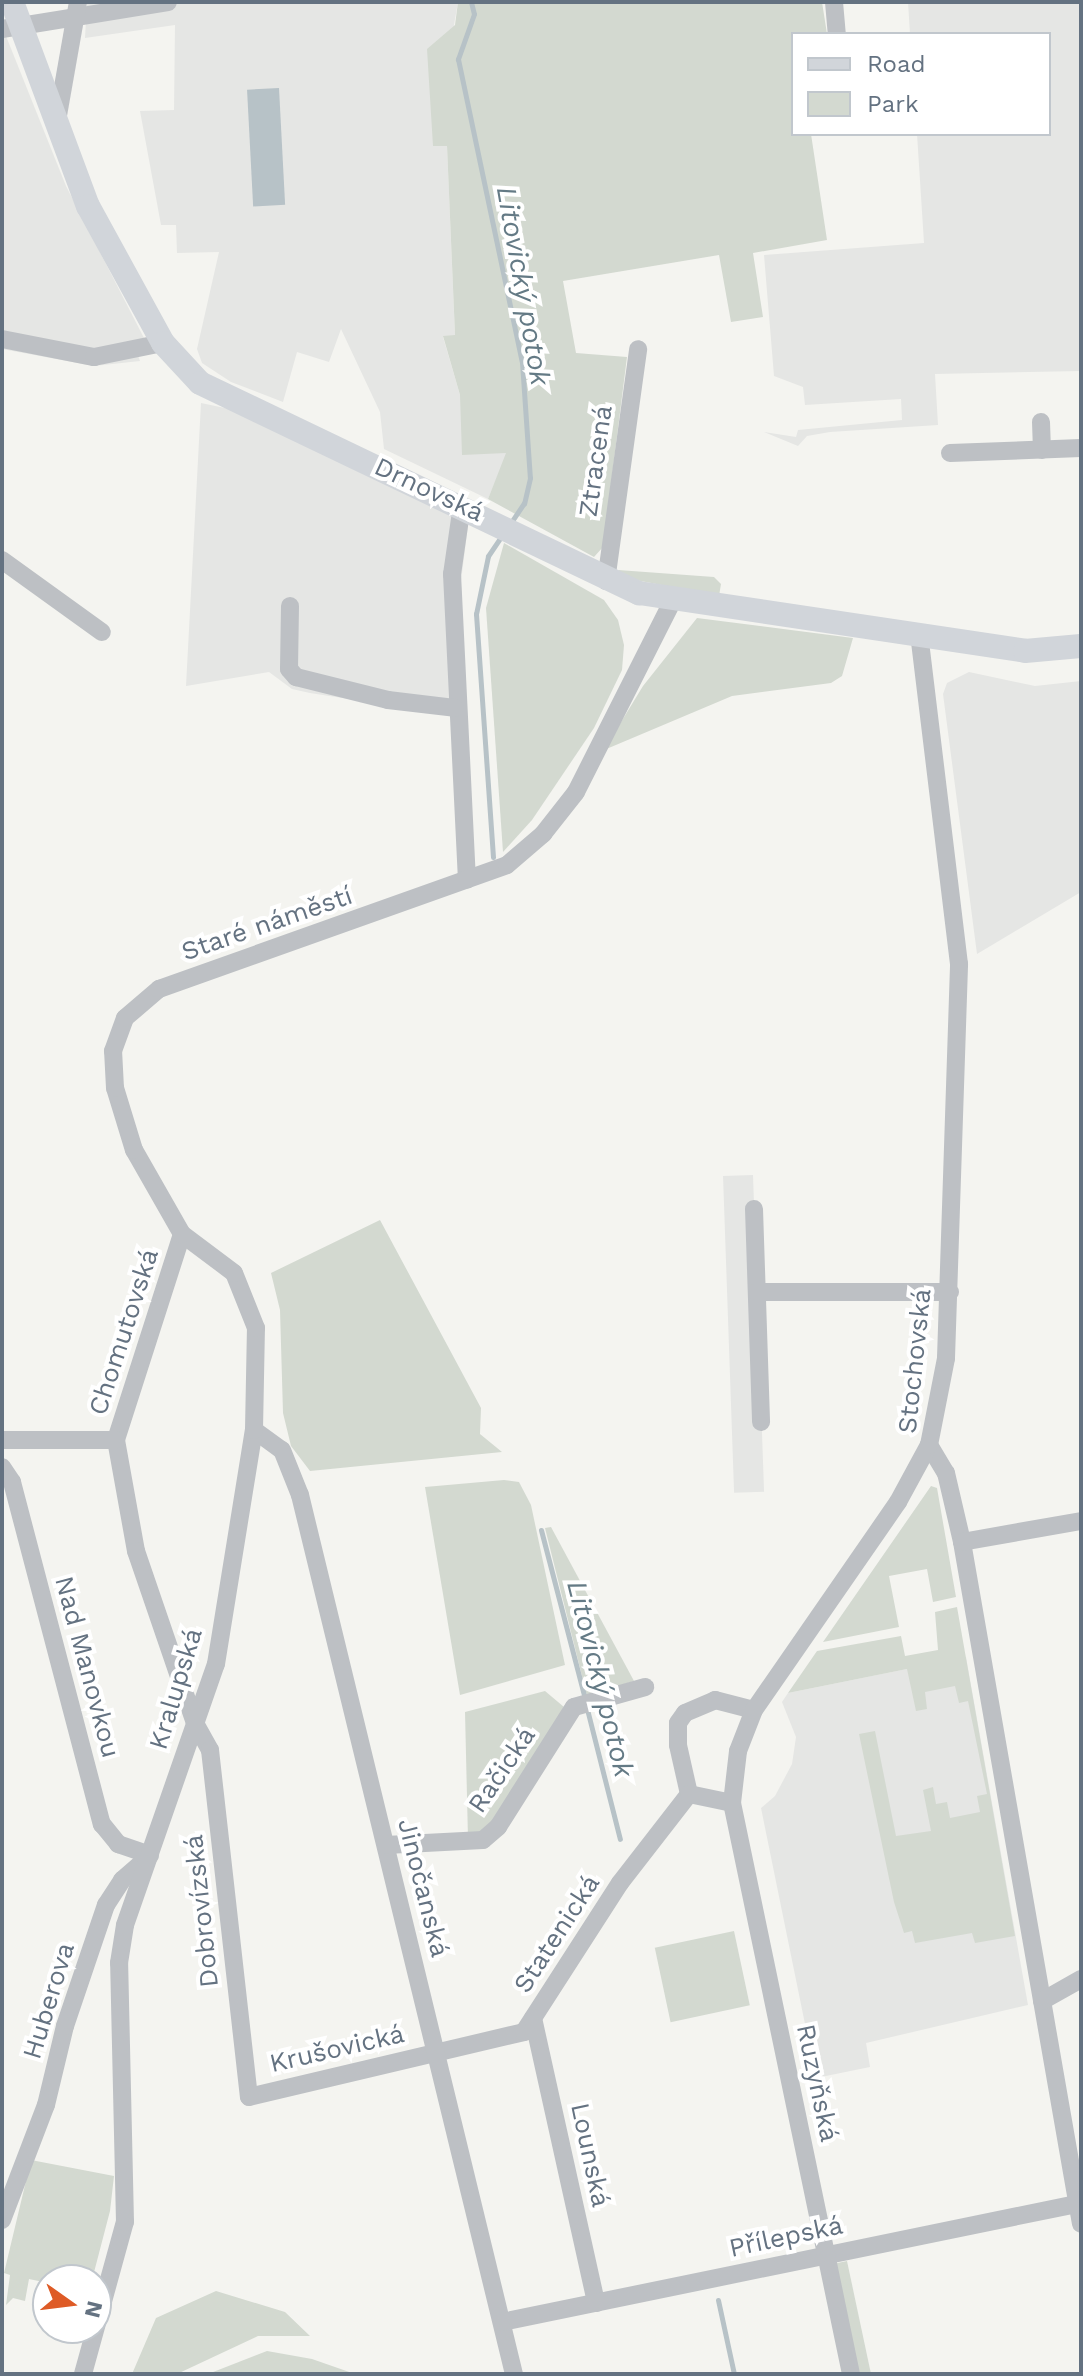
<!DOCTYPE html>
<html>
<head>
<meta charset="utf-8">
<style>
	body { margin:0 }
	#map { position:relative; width:1083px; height:2376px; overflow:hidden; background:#f4f4f0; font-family:"Work Sans",sans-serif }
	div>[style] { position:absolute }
	.built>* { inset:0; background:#e5e6e4; transform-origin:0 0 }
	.green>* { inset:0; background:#d3d9d0; transform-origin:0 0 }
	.water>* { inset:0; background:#b7c2c7; transform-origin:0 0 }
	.stream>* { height:5px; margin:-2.5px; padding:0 2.5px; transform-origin:2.5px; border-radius:2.5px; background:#b7c2c7 }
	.minor>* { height:18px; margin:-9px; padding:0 9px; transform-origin:9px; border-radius:9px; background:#bdc0c4 }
	.major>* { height:24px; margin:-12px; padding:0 12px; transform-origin:12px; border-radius:12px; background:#d1d5da }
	span { translate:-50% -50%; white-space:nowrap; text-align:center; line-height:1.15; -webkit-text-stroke:8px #fff; paint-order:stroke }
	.street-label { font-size:26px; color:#647281 }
	.water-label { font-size:28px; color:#647a85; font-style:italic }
	.frame { position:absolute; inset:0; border:4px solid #647281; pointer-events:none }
	.legend { position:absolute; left:791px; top:32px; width:260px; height:104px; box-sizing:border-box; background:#fff; border:2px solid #c1c7cd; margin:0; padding:10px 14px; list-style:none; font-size:24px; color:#647281 }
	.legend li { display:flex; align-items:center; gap:16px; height:40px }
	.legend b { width:40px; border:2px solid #c1c7cd }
	.north { position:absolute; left:32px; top:2264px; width:80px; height:80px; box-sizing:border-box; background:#fff; border:2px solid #c1c7cd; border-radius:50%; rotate:104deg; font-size:22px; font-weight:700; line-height:32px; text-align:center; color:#647281 }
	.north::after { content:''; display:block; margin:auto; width:28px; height:36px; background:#de5b26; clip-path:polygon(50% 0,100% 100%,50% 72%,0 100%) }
</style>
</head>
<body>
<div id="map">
	<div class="built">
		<i style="clip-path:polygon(87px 2px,458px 2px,433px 145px,447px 146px,455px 336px,443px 337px,460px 395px,507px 453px,488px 499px,384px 449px,380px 412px,341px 329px,329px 362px,297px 352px,283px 402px,231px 382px,202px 363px,197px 349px,219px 252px,177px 253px,176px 225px,161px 225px,140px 111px,174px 110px,175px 25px,85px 38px)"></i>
		<i style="clip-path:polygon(908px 2px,1081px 2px,1081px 371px,935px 374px,938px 425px,830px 432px,807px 436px,798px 446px,764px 432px,796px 437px,798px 430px,902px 420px,901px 399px,805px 405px,803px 387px,774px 376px,764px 255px,924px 243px,917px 134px,1049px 134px,1049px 34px,910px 34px)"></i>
		<i style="clip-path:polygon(2px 26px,66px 186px,144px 338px,133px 342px,140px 361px,94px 366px,2px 349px)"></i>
		<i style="clip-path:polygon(201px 403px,244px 412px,469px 518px,461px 581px,465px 717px,310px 693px,292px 689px,269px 672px,186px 686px)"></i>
		<i style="clip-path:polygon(969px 672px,1035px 686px,1081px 681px,1081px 892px,977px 954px,943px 694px,947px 683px)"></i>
		<i style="left:753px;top:1175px;width:317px;height:30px;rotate:88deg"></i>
		<i style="clip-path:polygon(966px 1657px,1028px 2005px,866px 2043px,870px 2067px,816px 2078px,761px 1808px,775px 1796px,792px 1764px,796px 1737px,782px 1702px,788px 1693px)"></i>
	</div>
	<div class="green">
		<i style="clip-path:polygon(458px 2px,822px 2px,827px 34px,793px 34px,793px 134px,811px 134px,827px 240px,753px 253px,763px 317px,731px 322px,719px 255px,563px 281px,576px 353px,627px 357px,603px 547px,594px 557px,488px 499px,506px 453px,462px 455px,460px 395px,443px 336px,455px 335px,447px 146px,433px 146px,427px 49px,455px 25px)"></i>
		<i style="clip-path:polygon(504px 543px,604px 600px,618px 620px,624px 645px,622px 670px,594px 728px,532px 820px,503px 852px,486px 608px)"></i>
		<i style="clip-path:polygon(618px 570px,714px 577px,721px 584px,719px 596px,625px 578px)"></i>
		<i style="clip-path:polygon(697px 618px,853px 638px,842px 676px,831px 683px,732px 696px,604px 750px,643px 686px)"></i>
		<i style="clip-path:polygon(380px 1220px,481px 1408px,480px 1434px,502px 1452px,310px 1471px,291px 1446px,283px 1413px,280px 1310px,271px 1273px)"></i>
		<i style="clip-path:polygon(504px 1480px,519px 1482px,531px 1505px,565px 1665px,460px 1695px,425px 1487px)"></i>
		<i style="clip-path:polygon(931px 1486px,937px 1488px,956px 1597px,933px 1602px,927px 1569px,889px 1576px,899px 1627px,823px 1642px)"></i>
		<i style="clip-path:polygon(551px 1527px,634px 1681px,587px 1696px,545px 1528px)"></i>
		<i style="clip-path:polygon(957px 1607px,1015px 1936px,975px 1943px,972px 1933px,915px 1943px,912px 1931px,904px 1933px,894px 1902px,859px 1734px,875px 1731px,896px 1836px,931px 1831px,923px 1790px,933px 1787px,936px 1804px,947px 1802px,950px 1818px,980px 1812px,977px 1796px,987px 1794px,968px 1701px,959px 1703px,955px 1686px,925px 1692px,927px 1709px,916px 1711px,907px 1669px,788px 1693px,817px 1651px,901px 1636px,905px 1656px,938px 1650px,935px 1612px)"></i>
		<i style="clip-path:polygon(545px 1691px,564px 1707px,489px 1829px,468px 1839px,465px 1712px)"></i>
		<i style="left:734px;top:1931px;width:76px;height:81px;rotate:78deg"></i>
		<i style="clip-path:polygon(31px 2160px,114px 2176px,110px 2211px,92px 2280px,48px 2283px,29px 2279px,25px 2301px,13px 2298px,6px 2305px,10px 2275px,4px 2273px)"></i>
		<i style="left:847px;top:2261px;width:115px;height:12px;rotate:78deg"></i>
		<i style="clip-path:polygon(216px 2291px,285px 2312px,310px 2336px,258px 2336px,177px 2374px,132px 2374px,156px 2318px)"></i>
		<i style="clip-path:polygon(267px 2351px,312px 2359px,355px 2374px,208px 2374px)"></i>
	</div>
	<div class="water">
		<i style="left:279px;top:88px;width:117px;height:32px;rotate:87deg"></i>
	</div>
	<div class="stream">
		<i style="left:471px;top:2px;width:12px;rotate:76deg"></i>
		<i style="left:474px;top:14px;width:48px;rotate:109.6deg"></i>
		<i style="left:458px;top:59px;width:310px;rotate:78.1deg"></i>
		<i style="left:522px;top:362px;width:116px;rotate:86.1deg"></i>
		<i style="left:530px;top:478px;width:26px;rotate:103deg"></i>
		<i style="left:524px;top:503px;width:23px;rotate:124deg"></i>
		<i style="left:493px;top:857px;width:244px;rotate:-94deg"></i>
		<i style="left:476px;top:614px;width:59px;rotate:-78.3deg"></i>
		<i style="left:488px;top:556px;width:27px;rotate:-56deg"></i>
		<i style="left:541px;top:1530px;width:175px;rotate:75.4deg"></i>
		<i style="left:587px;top:1709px;width:134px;rotate:75.8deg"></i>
		<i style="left:718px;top:2300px;width:76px;rotate:77.8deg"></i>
	</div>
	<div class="minor">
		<i style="left:834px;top:2px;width:32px;rotate:85deg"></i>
		<i style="left:2px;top:29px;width:168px;rotate:-9.2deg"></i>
		<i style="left:57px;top:121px;width:121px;rotate:-80deg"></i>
		<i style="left:2px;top:339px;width:94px;rotate:11.1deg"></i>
		<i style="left:94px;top:357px;width:70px;rotate:-11.5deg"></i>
		<i style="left:1041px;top:422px;width:28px;rotate:88deg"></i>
		<i style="left:950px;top:453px;width:131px;rotate:-2.2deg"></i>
		<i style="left:462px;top:505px;width:70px;rotate:98.2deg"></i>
		<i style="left:452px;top:574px;width:306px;rotate:87.2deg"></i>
		<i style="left:2px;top:560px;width:123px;rotate:35.8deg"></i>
		<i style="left:606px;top:581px;width:234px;rotate:-82.1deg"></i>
		<i style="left:290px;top:606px;width:63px;rotate:90.9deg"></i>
		<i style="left:289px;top:669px;width:11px;rotate:49deg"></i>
		<i style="left:296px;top:677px;width:95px;rotate:14deg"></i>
		<i style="left:388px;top:700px;width:67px;rotate:6.8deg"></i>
		<i style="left:754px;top:1209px;width:213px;rotate:88.1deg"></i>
		<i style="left:182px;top:1234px;width:216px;rotate:107.8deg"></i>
		<i style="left:116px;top:1440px;width:113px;rotate:79.8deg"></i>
		<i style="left:136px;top:1551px;width:182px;rotate:71.1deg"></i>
		<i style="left:195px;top:1723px;width:31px;rotate:61deg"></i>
		<i style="left:210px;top:1750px;width:349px;rotate:83.6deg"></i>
		<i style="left:249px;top:2097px;width:283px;rotate:-13.3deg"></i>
		<i style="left:524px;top:2032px;width:177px;rotate:-57.2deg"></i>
		<i style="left:620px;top:1883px;width:113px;rotate:-52.2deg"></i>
		<i style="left:757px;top:1292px;width:193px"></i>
		<i style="left:254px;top:1430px;width:34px;rotate:36deg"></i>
		<i style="left:282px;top:1450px;width:48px;rotate:68.2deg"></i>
		<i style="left:300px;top:1495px;width:905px;rotate:76.32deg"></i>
		<i style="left:2px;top:1440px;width:114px"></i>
		<i style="left:929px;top:1445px;width:33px;rotate:59deg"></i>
		<i style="left:946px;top:1473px;width:71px;rotate:76.9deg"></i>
		<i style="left:962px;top:1542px;width:692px;rotate:80.1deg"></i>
		<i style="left:2px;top:1467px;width:18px;rotate:56deg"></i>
		<i style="left:12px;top:1482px;width:354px;rotate:75.3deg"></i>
		<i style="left:102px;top:1824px;width:26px;rotate:51deg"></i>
		<i style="left:118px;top:1844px;width:34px;rotate:19deg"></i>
		<i style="left:962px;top:1542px;width:121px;rotate:-10deg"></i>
		<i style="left:689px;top:1794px;width:50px;rotate:-102.7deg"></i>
		<i style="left:678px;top:1745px;width:22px;rotate:-90deg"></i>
		<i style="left:678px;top:1723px;width:12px;rotate:-55deg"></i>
		<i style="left:685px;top:1713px;width:33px;rotate:-23deg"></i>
		<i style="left:715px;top:1700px;width:40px;rotate:14.4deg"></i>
		<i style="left:689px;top:1794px;width:44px;rotate:11.8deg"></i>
		<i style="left:386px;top:1845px;width:97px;rotate:-3deg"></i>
		<i style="left:483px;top:1840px;width:20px;rotate:-41deg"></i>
		<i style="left:498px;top:1827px;width:142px;rotate:-57.7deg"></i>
		<i style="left:574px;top:1707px;width:74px;rotate:-15.7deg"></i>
		<i style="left:1042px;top:2001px;width:45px;rotate:-29.4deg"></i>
		<i style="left:533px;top:2018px;width:292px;rotate:77.5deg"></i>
		<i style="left:2px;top:2220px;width:123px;rotate:-69.1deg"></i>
		<i style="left:46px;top:2105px;width:81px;rotate:-76.5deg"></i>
		<i style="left:65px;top:2026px;width:128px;rotate:-71.3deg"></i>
		<i style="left:106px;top:1905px;width:30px;rotate:-57deg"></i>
		<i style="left:122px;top:1880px;width:35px;rotate:-41deg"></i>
		<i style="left:502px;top:2322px;width:591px;rotate:-11.61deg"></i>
		<i style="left:83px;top:2374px;width:158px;rotate:-74.6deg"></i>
		<i style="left:125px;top:2222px;width:259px;rotate:-91.3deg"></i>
		<i style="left:119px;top:1963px;width:38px;rotate:-81deg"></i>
		<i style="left:125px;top:1925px;width:276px;rotate:-70.8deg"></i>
		<i style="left:216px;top:1664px;width:237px;rotate:-80.8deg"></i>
		<i style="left:254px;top:1430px;width:102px;rotate:-88.9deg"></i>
		<i style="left:256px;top:1328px;width:59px;rotate:-111.8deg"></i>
		<i style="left:234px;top:1273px;width:65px;rotate:-143.1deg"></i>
		<i style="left:182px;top:1234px;width:97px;rotate:-119.7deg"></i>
		<i style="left:134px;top:1150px;width:65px;rotate:-107deg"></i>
		<i style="left:115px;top:1088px;width:37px;rotate:-93deg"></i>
		<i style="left:113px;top:1051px;width:35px;rotate:-70deg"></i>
		<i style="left:125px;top:1018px;width:45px;rotate:-40.5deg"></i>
		<i style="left:159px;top:989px;width:369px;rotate:-19.6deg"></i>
		<i style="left:507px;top:865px;width:48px;rotate:-40.7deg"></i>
		<i style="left:543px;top:834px;width:53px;rotate:-51.8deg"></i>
		<i style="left:576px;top:792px;width:215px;rotate:-63.2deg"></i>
		<i style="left:851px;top:2374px;width:583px;rotate:-101.77deg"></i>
		<i style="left:732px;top:1803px;width:52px;rotate:-83.4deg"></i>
		<i style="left:738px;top:1751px;width:44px;rotate:-68.7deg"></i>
		<i style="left:754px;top:1710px;width:253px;rotate:-55.3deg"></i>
		<i style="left:898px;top:1502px;width:65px;rotate:-61.5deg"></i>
		<i style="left:929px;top:1445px;width:89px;rotate:-78.9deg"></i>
		<i style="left:946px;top:1358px;width:394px;rotate:-88.1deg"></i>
		<i style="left:959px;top:964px;width:332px;rotate:-96.9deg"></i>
	</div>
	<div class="major">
		<i style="left:12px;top:2px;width:218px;rotate:69.6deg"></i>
		<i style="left:88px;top:206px;width:156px;rotate:61.3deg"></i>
		<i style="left:163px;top:343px;width:54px;rotate:47.2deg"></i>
		<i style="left:200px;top:383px;width:487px;rotate:25.6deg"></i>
		<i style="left:639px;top:593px;width:390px;rotate:8.5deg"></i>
		<i style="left:1025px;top:651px;width:56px;rotate:-5.1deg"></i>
	</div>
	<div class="street-label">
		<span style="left:596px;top:461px;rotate:-82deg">Ztracená</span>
		<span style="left:429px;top:490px;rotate:25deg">Drnovská</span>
		<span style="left:267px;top:924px;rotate:-19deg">Staré náměstí</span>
		<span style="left:124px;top:1332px;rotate:-72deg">Chomutovská</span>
		<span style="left:915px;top:1361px;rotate:-84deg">Stochovská</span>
		<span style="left:87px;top:1667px;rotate:75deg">Nad Manovkou</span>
		<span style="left:176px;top:1689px;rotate:-73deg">Kralupská</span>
		<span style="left:502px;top:1770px;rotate:-56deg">Račická</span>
		<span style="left:423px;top:1888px;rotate:76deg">Jinočanská</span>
		<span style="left:202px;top:1911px;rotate:-96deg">Dobrovízská</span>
		<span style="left:557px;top:1934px;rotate:-57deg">Statenická</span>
		<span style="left:49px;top:2001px;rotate:-73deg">Huberova</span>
		<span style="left:337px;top:2049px;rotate:-13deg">Krušovická</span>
		<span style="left:817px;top:2083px;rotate:78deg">Ruzyňská</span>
		<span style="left:590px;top:2155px;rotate:78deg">Lounská</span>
		<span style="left:786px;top:2237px;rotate:-12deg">Přílepská</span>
	</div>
	<div class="water-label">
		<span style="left:523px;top:286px;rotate:80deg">Litovický potok</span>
		<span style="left:600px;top:1679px;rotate:76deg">Litovický potok</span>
	</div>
	<div class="frame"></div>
	<ul class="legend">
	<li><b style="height:10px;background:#d1d5da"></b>Road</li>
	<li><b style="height:22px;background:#d3d9d0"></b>Park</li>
	</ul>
	<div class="north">N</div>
</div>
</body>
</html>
